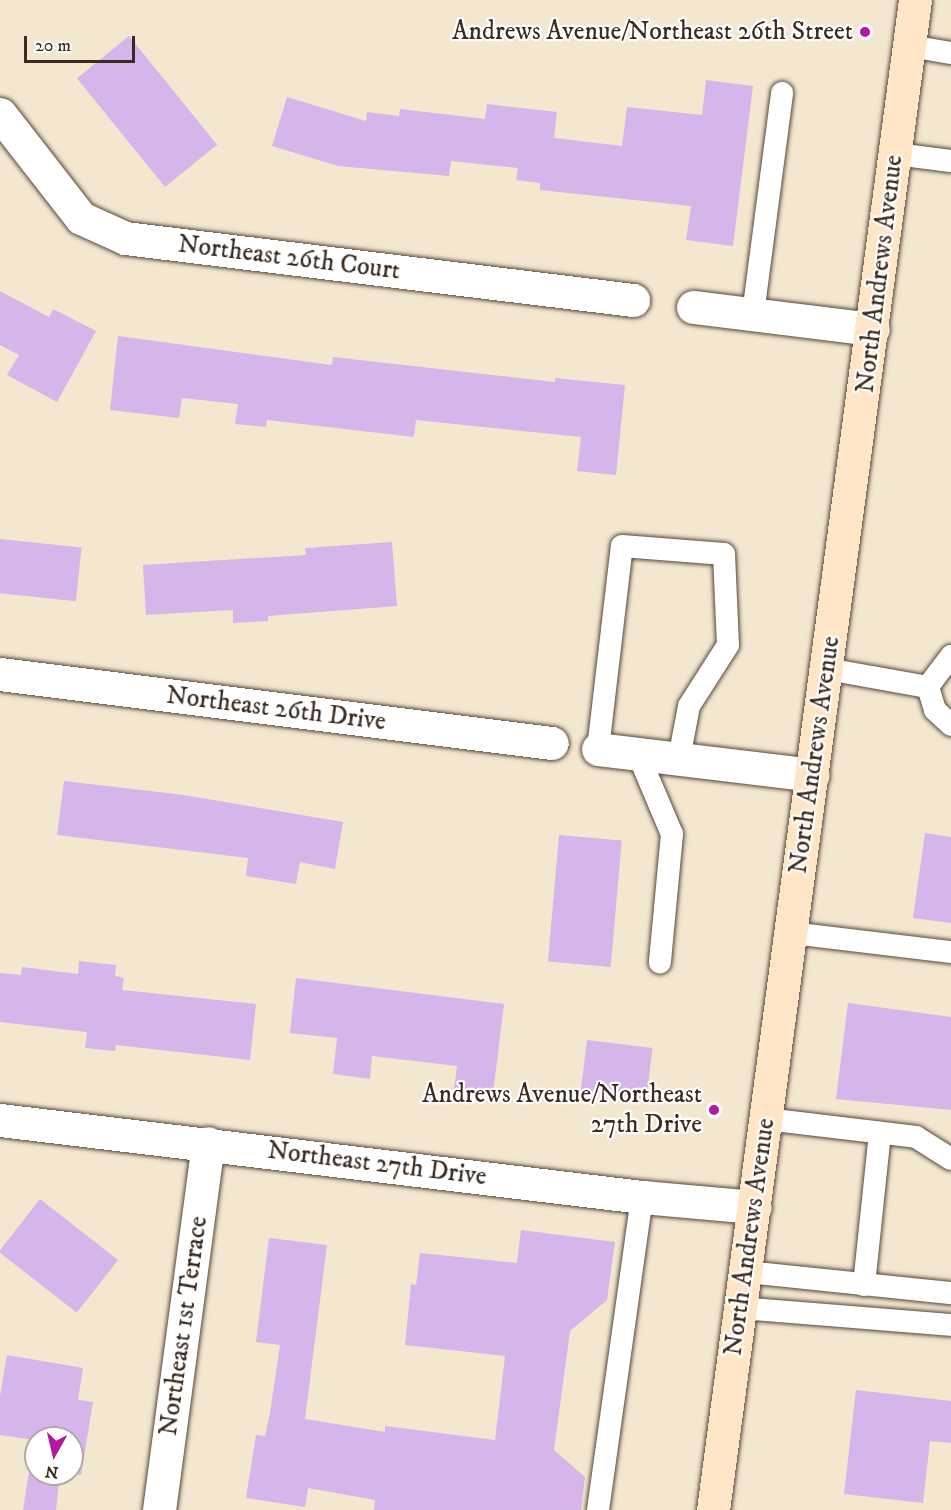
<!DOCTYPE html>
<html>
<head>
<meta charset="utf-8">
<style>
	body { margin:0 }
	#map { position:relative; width:951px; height:1510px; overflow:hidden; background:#f3e7d0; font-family:"IM FELL DW Pica",serif }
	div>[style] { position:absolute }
	.building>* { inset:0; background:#d6b5ea; transform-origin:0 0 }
	.roads { filter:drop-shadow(0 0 2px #574639) drop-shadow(0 0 2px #574639) }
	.lane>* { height:22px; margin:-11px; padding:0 11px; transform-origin:11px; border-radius:11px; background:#fff }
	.street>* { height:33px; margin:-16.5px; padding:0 16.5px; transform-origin:16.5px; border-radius:16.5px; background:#fff }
	.secondary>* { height:33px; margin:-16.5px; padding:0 16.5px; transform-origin:16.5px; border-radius:16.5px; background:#fde5c5 }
	.dots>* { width:16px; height:16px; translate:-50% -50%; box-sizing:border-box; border:3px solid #fff; border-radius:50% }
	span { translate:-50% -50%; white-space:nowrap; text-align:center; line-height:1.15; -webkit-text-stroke:4.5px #fff; paint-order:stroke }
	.poi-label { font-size:26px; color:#3b2a1e }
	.right { translate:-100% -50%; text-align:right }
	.street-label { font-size:26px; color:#3b2a1e }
	.north { position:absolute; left:24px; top:1426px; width:60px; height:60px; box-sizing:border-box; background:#fff; border:2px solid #b1aaa5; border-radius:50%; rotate:188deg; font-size:16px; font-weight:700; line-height:24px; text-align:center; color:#3b2a1e }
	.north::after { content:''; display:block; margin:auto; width:21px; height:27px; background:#b5179e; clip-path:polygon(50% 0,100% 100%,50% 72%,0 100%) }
	.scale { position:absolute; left:24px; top:36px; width:111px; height:27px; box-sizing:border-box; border:3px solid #3b2a1e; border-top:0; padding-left:8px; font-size:18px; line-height:21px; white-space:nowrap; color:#3b2a1e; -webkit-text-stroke:4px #fff; paint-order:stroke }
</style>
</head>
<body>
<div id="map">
	<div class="building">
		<i style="left:129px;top:36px;width:140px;height:67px;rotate:51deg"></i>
		<i style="clip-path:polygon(706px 80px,753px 86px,733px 246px,686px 240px,691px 206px,540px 190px,540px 183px,516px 180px,518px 168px,451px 161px,449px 176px,338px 166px,272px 146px,287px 97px,366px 121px,367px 112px,399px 116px,400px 109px,485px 119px,487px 104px,557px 112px,554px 138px,622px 146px,627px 107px,702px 115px)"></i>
		<i style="clip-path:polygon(0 291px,49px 317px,53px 309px,96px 331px,57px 402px,7px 375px,19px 355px,0 345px)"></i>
		<i style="clip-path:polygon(118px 336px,332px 365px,333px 357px,555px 382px,555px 378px,625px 385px,616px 475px,577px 471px,581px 437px,416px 420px,414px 437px,267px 420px,266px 427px,235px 424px,238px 404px,182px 398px,179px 418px,110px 410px)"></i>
		<i style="left:0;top:539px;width:82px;height:54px;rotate:6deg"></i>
		<i style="clip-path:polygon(392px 542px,397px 606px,268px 616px,268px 621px,233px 623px,233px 610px,146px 615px,143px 565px,306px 555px,305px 548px)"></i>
		<i style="clip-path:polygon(64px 781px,184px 795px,343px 822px,335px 869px,300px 862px,296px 884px,246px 876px,248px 858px,57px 835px)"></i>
		<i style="clip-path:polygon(925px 833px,951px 837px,951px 923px,913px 918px)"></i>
		<i style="left:559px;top:835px;width:63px;height:127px;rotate:5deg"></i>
		<i style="clip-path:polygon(79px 961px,116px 965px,115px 976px,124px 978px,122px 990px,256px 1004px,250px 1060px,116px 1045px,115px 1051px,85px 1048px,87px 1032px,0 1022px,0 973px,21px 975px,22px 967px,78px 974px)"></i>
		<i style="clip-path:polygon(296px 978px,504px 1004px,493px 1094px,454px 1089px,457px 1066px,372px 1056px,370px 1079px,333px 1074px,337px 1038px,290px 1033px)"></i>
		<i style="clip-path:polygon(848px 1003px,951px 1017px,951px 1110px,836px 1099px)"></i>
		<i style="left:587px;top:1040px;width:66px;height:51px;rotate:7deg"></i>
		<i style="left:40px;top:1199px;width:99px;height:67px;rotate:38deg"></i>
		<i style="clip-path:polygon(521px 1230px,615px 1242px,607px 1300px,570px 1331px,554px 1450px,585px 1477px,581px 1510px,374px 1510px,375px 1500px,308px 1488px,305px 1507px,246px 1498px,256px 1435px,265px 1436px,270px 1413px,280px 1345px,256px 1342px,269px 1238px,327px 1245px,305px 1419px,385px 1432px,385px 1426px,495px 1440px,505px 1356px,405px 1345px,411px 1284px,416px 1285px,420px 1253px,517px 1263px)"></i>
		<i style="clip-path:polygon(7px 1355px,83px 1368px,78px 1400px,93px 1402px,81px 1475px,72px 1474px,72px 1438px,36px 1438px,36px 1474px,60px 1474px,56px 1510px,23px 1510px,34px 1440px,0 1435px,0 1396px)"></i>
		<i style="clip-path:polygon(856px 1390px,951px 1401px,951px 1443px,930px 1441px,923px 1503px,844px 1494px)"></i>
	</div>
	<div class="roads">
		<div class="lane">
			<i style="left:910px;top:46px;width:42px;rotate:9.7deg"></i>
			<i style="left:896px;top:154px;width:55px;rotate:7.3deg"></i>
			<i style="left:753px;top:314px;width:223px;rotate:-82.5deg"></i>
			<i style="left:951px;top:656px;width:39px;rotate:127deg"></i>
			<i style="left:928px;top:687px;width:24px;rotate:73deg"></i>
			<i style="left:935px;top:710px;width:22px;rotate:43deg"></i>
			<i style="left:827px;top:669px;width:103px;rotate:10.1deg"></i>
			<i style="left:598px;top:749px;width:204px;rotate:-83.3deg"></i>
			<i style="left:622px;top:546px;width:102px;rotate:4.5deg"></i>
			<i style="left:724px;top:554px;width:91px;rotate:87.5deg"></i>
			<i style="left:728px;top:645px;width:72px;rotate:122.6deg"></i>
			<i style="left:689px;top:706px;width:54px;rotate:100.7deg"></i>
			<i style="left:638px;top:754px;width:87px;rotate:67deg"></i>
			<i style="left:672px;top:834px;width:129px;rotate:95.4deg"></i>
			<i style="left:791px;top:933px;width:161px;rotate:6.8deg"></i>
			<i style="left:766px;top:1119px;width:151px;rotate:6.8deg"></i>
			<i style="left:916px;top:1137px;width:41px;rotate:32.2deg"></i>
			<i style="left:747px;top:1272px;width:205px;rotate:5.9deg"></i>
			<i style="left:864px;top:1285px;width:153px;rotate:-84deg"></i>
			<i style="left:740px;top:1308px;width:212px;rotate:4.6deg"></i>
			<i style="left:598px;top:1510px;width:316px;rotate:-82deg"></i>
		</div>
		<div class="street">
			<i style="left:0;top:114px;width:132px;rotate:52.1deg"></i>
			<i style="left:81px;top:218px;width:48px;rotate:24.4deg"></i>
			<i style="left:125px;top:238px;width:512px;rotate:6.96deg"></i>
			<i style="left:693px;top:307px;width:181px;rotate:7deg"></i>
			<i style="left:0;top:674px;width:556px;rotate:7.13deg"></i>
			<i style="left:598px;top:749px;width:216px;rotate:6.9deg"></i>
			<i style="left:0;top:1120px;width:647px;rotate:6.84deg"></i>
			<i style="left:642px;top:1197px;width:113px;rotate:5.1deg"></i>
			<i style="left:159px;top:1510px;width:370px;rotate:-82.4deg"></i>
		</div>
		<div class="secondary">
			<i style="left:713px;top:1510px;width:1523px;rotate:-82.38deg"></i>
		</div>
	</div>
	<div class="dots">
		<i style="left:865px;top:32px;background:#b5179e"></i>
		<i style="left:714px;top:1110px;background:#b5179e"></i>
	</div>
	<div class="poi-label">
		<span class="right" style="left:853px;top:32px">Andrews Avenue/Northeast 26th Street</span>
		<span class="right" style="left:702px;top:1110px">Andrews Avenue/Northeast<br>27th Drive</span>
	</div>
	<div class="street-label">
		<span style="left:289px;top:258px;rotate:7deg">Northeast 26th Court</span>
		<span style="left:880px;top:274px;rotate:-83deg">North Andrews Avenue</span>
		<span style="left:276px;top:709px;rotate:7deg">Northeast 26th Drive</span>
		<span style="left:815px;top:755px;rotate:-82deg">North Andrews Avenue</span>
		<span style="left:377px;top:1164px;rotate:7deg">Northeast 27th Drive</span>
		<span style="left:750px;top:1237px;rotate:-82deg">North Andrews Avenue</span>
		<span style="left:184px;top:1326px;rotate:-82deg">Northeast 1st Terrace</span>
	</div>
	<div class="north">N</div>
	<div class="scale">20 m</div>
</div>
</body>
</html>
